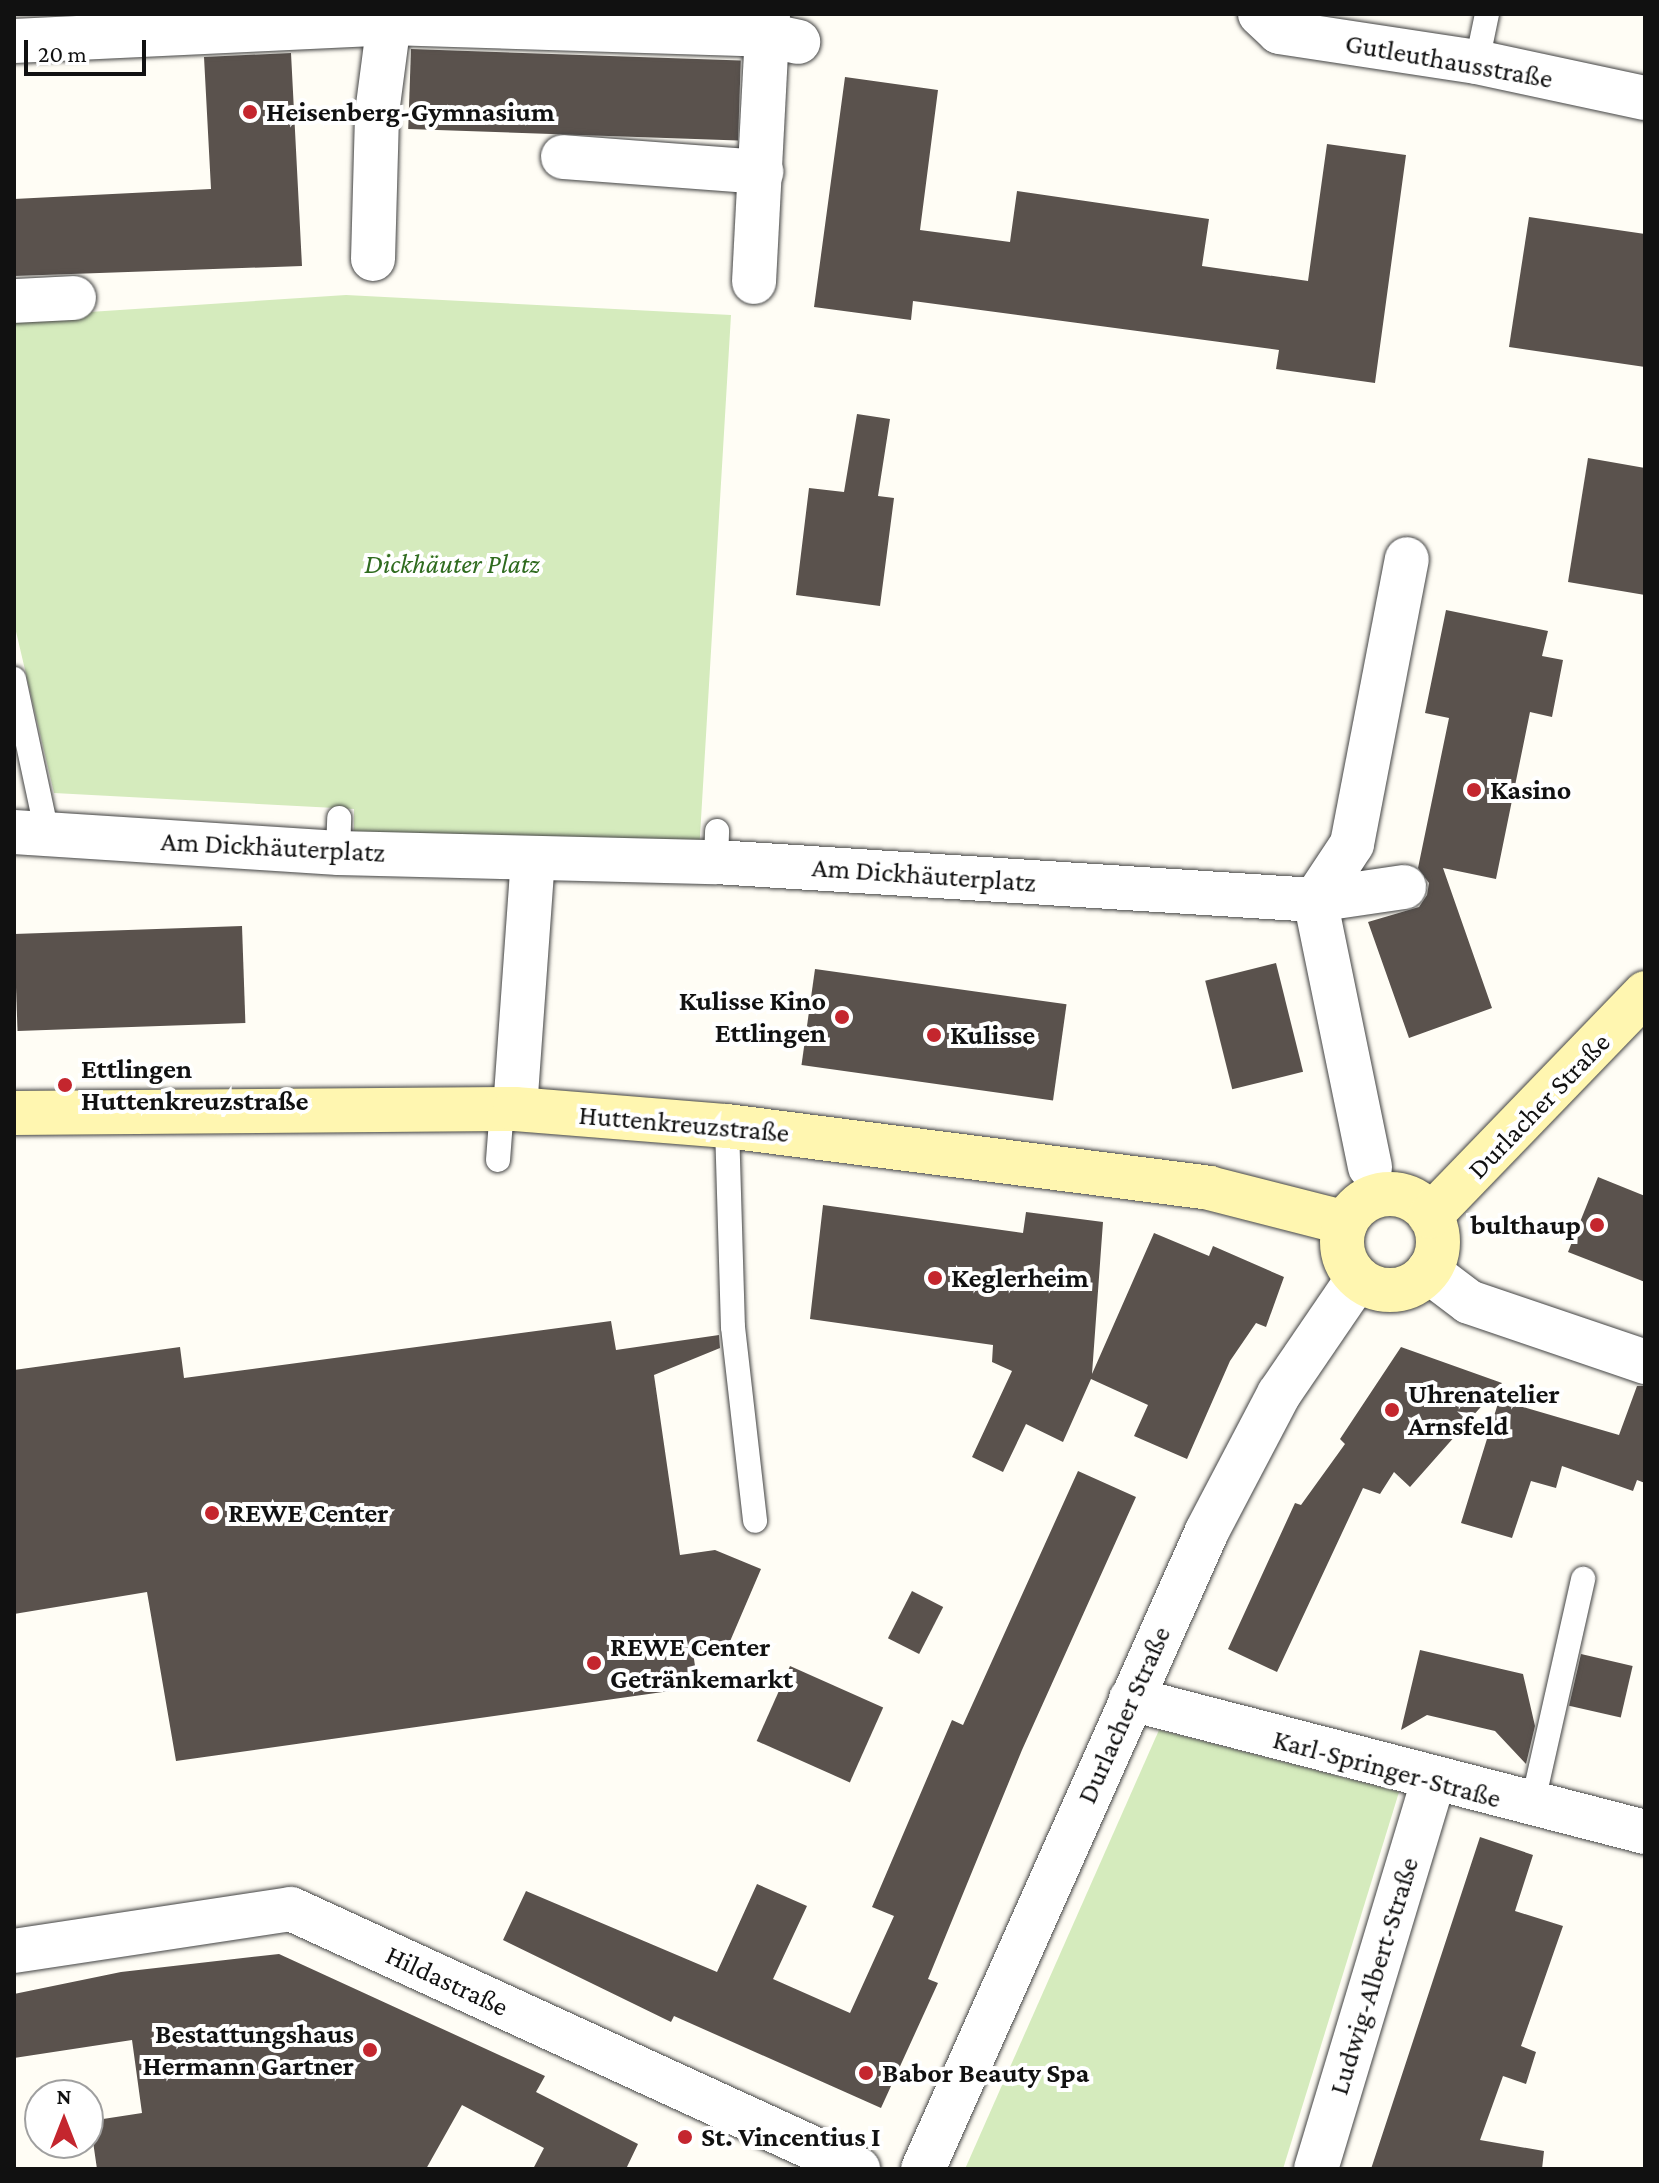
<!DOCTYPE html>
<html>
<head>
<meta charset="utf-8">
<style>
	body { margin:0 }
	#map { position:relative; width:1659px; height:2183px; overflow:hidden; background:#fffdf5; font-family:"Crimson Pro",serif }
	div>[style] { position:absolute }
	.green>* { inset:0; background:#d5ebbd }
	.building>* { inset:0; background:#5a524d; transform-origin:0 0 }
	.roads { filter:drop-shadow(0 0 2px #444) drop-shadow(0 0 2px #444) }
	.service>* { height:24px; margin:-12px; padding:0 12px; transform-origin:12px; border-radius:12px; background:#fff }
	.minor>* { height:44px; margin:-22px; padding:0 22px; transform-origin:22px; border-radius:22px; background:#fff }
	.tertiary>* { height:44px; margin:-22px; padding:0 22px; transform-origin:22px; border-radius:22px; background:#fff }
	.secondary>* { height:44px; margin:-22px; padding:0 22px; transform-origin:22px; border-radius:22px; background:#fff6b0 }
	.secondary>.ring { margin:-22px; padding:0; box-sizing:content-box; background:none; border:44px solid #fff6b0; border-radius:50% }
	.dots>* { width:22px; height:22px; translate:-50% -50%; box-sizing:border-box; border:4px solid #fff; border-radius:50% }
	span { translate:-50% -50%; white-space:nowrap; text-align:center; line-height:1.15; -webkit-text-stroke:8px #fff; paint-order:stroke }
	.street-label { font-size:28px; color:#111 }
	.poi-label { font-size:28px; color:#111; font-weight:700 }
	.left { translate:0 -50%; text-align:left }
	.right { translate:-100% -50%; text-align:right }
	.park-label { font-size:28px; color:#2f6b1f; font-style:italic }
	.frame { position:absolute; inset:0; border:16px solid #111; pointer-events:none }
	.north { position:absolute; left:24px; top:2079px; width:80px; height:80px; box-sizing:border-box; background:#fff; border:2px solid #a0a0a0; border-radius:50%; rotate:0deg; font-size:22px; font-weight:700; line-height:32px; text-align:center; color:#111 }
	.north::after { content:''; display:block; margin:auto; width:28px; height:36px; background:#c4262e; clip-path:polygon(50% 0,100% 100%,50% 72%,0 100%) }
	.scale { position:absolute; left:24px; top:40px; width:122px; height:36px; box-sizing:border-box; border:4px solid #111; border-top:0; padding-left:10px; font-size:24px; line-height:28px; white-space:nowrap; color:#111; -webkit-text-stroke:6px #fff; paint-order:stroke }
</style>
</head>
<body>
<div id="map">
	<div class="green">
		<i style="clip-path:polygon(346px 295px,731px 315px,699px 853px,354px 838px,354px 809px,54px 793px,14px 623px,14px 317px)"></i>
		<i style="clip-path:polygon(1159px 1730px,1399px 1792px,1283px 2169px,965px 2169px)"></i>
	</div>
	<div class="building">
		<i style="left:411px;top:49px;width:330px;height:80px;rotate:2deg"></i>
		<i style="clip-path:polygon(291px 53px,302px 266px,14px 276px,14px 199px,211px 189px,204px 57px)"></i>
		<i style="clip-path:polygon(845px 77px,938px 90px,920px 230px,1010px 242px,1017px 191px,1209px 219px,1202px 266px,1308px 281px,1327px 144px,1406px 155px,1375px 383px,1276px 369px,1279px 350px,913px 301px,911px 320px,814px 307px)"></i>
		<i style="clip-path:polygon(1529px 217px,1645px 234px,1645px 367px,1509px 347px)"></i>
		<i style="clip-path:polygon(857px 414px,890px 419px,878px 496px,894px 498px,880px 606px,796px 595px,809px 488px,844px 492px)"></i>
		<i style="clip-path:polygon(1588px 458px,1645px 468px,1645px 595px,1568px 582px)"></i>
		<i style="clip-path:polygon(1446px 610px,1548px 631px,1542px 656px,1563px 660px,1552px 717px,1530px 712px,1496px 879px,1443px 868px,1492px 1008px,1409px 1038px,1368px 922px,1419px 907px,1427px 895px,1429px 883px,1418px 868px,1449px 718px,1425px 713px)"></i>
		<i style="left:242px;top:926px;width:97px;height:228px;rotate:88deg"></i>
		<i style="left:1276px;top:963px;width:112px;height:73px;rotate:76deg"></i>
		<i style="left:815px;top:969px;width:254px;height:97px;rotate:8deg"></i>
		<i style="clip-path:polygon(1598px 1177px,1645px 1196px,1645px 1282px,1568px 1252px)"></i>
		<i style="clip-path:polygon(823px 1205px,1023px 1233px,1026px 1212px,1103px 1222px,1092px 1374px,1154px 1233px,1209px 1256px,1213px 1246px,1284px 1277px,1266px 1327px,1256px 1323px,1230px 1361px,1187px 1459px,1134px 1436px,1148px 1405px,1091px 1379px,1063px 1442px,1026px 1424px,1003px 1472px,972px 1457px,1012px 1371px,992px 1362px,993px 1345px,810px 1319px)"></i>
		<i style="clip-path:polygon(611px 1321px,616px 1350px,719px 1335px,720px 1348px,654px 1375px,680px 1555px,715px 1550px,761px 1569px,728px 1646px,693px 1652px,698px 1687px,176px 1761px,147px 1592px,14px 1614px,14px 1370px,180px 1347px,184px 1378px)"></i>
		<i style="clip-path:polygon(1401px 1347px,1502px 1383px,1410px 1487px,1394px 1472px,1380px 1494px,1363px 1488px,1277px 1672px,1228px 1649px,1295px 1503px,1301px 1505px,1345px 1444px,1340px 1439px)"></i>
		<i style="clip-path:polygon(1637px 1386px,1645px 1386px,1645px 1483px,1637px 1480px,1633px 1491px,1562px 1466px,1556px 1488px,1531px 1481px,1512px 1538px,1461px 1523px,1499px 1400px,1619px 1435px)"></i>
		<i style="clip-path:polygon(1078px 1471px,1136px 1497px,1022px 1750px,928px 1979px,938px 1983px,881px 2108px,674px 2016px,671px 2022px,503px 1940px,526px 1891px,717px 1972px,757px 1884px,807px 1906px,773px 1979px,850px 2013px,894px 1916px,872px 1907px,952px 1720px,963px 1725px)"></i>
		<i style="left:912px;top:1591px;width:35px;height:53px;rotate:27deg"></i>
		<i style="clip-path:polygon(1420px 1650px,1523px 1674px,1535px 1726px,1526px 1764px,1495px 1731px,1427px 1715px,1401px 1730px)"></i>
		<i style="left:1581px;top:1654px;width:53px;height:53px;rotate:13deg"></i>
		<i style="left:790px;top:1666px;width:102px;height:82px;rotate:24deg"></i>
		<i style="clip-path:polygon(1480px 1837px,1533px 1855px,1515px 1911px,1563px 1926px,1521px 2046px,1536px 2052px,1526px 2084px,1503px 2076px,1480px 2140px,1544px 2151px,1542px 2169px,1371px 2169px)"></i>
		<i style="clip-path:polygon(279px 1954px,545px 2076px,536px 2092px,638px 2144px,626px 2169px,533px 2169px,544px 2148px,462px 2105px,426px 2169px,97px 2169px,90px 2121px,142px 2113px,132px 2040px,14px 2058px,14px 1994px,121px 1972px)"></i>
	</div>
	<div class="roads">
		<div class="service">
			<i style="left:1477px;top:62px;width:49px;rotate:-78.2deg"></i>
			<i style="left:14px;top:679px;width:157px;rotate:77.9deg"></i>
			<i style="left:338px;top:853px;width:35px;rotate:-88deg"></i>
			<i style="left:716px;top:862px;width:31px;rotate:-88deg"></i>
			<i style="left:727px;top:1126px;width:201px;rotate:88.3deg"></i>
			<i style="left:733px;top:1327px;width:195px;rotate:83.5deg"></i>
			<i style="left:498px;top:1160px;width:52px;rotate:-85.6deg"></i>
			<i style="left:1532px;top:1806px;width:233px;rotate:-77.3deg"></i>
		</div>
		<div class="minor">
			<i style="left:1260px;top:14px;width:26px;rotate:43deg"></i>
			<i style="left:1279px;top:32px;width:200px;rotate:8.6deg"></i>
			<i style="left:1477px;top:62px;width:172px;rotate:12.1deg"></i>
			<i style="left:14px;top:41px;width:375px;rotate:-2.7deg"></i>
			<i style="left:389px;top:23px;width:377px;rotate:1.8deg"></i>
			<i style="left:766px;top:35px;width:33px;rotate:12deg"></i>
			<i style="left:563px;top:157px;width:199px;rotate:4.3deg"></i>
			<i style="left:373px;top:259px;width:146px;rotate:-88.4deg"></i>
			<i style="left:377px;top:113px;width:100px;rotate:-82.5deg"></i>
			<i style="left:754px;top:282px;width:268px;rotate:-87deg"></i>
			<i style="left:14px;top:301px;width:60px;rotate:-2.9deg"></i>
			<i style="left:14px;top:832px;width:325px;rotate:3.7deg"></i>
			<i style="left:338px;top:853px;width:378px;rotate:1.4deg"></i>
			<i style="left:716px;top:862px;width:600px;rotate:3.63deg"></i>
			<i style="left:1315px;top:900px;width:67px;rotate:-56.5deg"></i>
			<i style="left:1352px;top:844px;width:290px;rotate:-79.1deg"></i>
			<i style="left:515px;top:1109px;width:251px;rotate:-85.9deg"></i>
			<i style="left:1370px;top:1167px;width:273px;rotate:-101.6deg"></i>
			<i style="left:1315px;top:900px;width:90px;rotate:-8.3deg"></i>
			<i style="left:1428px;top:1271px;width:51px;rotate:37.1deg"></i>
			<i style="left:1469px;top:1302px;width:186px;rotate:18.8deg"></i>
			<i style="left:1131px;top:1699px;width:531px;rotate:14.51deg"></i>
			<i style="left:14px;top:1951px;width:280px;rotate:-8.6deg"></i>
			<i style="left:291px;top:1909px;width:624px;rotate:24.63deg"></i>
			<i style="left:1316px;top:2169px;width:404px;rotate:-73.2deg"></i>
		</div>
		<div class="tertiary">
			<i style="left:923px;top:2169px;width:698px;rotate:-66deg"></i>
			<i style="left:1207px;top:1531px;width:155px;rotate:-62.3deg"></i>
			<i style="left:1279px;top:1394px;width:140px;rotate:-55.7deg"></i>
		</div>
		<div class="secondary">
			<i style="left:14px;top:1113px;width:501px;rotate:-0.46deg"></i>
			<i style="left:515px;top:1109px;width:213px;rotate:4.6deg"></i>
			<i style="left:727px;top:1126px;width:486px;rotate:7.3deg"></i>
			<i style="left:1209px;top:1188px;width:141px;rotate:14.3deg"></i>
			<i class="ring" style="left:1342px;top:1194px;width:52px;height:52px"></i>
			<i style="left:1430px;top:1216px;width:310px;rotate:-46deg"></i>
		</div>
	</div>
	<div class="dots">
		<i style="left:250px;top:112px;background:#c4262e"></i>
		<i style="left:1474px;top:790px;background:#c4262e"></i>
		<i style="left:842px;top:1017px;background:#c4262e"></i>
		<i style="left:934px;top:1035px;background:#c4262e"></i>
		<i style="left:65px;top:1085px;background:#c4262e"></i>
		<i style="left:1597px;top:1225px;background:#c4262e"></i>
		<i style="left:935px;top:1278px;background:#c4262e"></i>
		<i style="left:1392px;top:1410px;background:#c4262e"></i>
		<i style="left:212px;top:1513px;background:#c4262e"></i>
		<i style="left:594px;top:1663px;background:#c4262e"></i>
		<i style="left:370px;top:2050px;background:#c4262e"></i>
		<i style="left:866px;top:2073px;background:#c4262e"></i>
		<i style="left:685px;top:2137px;background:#c4262e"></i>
	</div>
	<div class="street-label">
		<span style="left:1449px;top:61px;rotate:10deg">Gutleuthausstraße</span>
		<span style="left:273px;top:847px;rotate:3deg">Am Dickhäuterplatz</span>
		<span style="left:924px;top:875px;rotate:4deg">Am Dickhäuterplatz</span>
		<span style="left:1539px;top:1106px;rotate:-46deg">Durlacher Straße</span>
		<span style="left:684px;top:1124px;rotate:5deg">Huttenkreuzstraße</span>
		<span style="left:1124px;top:1715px;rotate:-66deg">Durlacher Straße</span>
		<span style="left:1387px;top:1769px;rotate:15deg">Karl-Springer-Straße</span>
		<span style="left:1374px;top:1976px;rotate:-73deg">Ludwig-Albert-Straße</span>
		<span style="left:447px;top:1981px;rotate:25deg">Hildastraße</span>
	</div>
	<div class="poi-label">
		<span class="left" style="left:266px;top:112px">Heisenberg-Gymnasium</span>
		<span class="left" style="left:1490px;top:790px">Kasino</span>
		<span class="right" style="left:826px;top:1017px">Kulisse Kino<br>Ettlingen</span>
		<span class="left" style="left:950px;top:1035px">Kulisse</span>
		<span class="left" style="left:81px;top:1085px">Ettlingen<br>Huttenkreuzstraße</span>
		<span class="right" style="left:1581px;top:1225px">bulthaup</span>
		<span class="left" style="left:951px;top:1278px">Keglerheim</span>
		<span class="left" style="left:1408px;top:1410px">Uhrenatelier<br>Arnsfeld</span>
		<span class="left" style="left:228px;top:1513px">REWE Center</span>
		<span class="left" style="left:610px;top:1663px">REWE Center<br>Getränkemarkt</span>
		<span class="right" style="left:354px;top:2050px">Bestattungshaus<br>Hermann Gartner</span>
		<span class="left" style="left:882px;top:2073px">Babor Beauty Spa</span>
		<span class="left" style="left:701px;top:2137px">St. Vincentius I</span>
	</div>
	<div class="park-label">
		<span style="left:452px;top:564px">Dickhäuter Platz</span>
	</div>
	<div class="frame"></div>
	<div class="north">N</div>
	<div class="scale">20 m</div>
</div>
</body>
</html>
